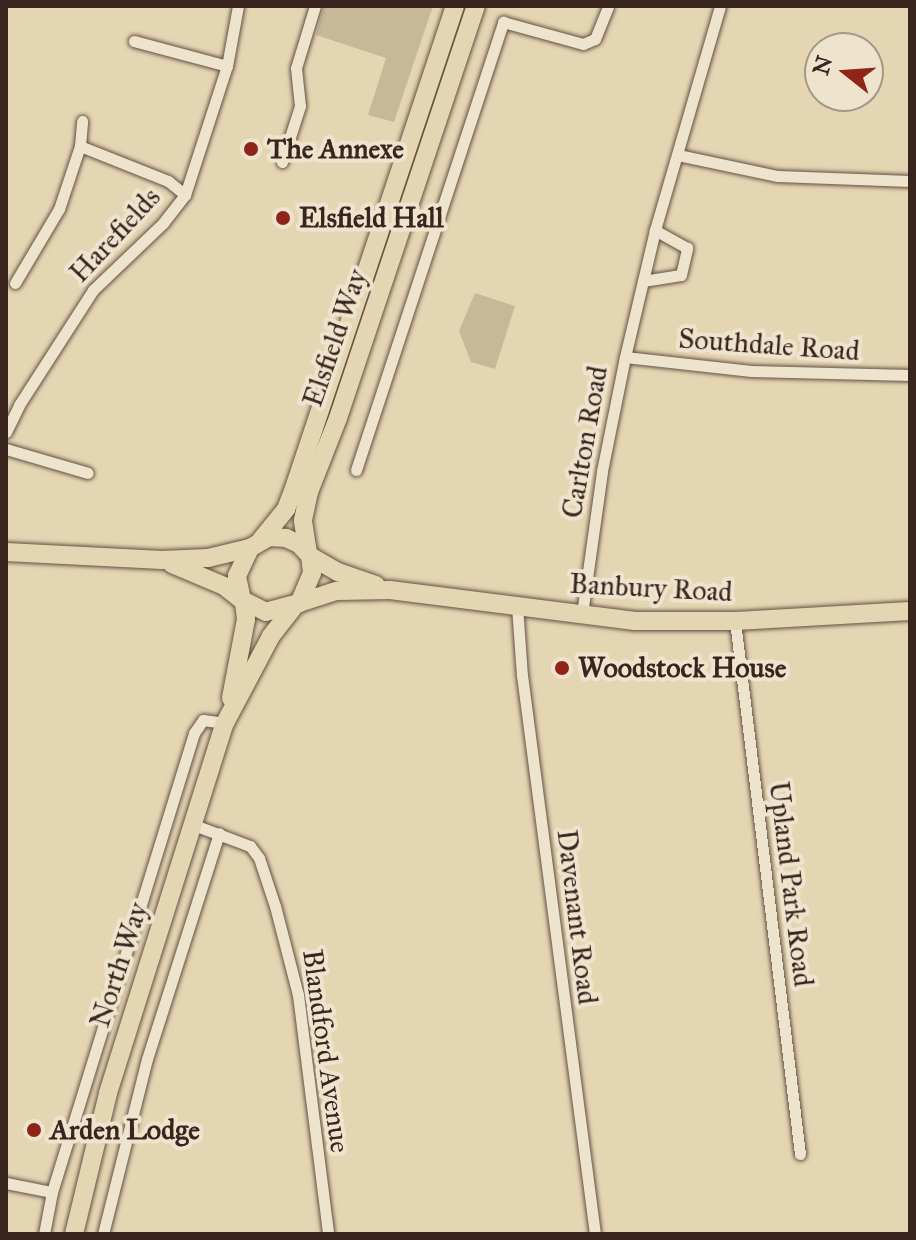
<!DOCTYPE html>
<html>
<head>
<meta charset="utf-8">
<style>
	body { margin:0 }
	#map { position:relative; width:916px; height:1240px; overflow:hidden; background:#e5d6b3; font-family:"IM FELL Great Primer",serif }
	div>[style] { position:absolute }
	.green>* { inset:0; background:#c8b89a }
	.roads { filter:drop-shadow(0 0 2px #655143) drop-shadow(0 0 2px #655143) }
	.minor>* { height:11px; margin:-5.5px; padding:0 5.5px; transform-origin:5.5px; border-radius:5.5px; background:#eee4ce }
	.primary>* { height:18px; margin:-9px; padding:0 9px; transform-origin:9px; border-radius:9px; background:#e5d6b3 }
	.trunk>* { height:18px; margin:-9px; padding:0 9px; transform-origin:9px; border-radius:9px; background:#e5d6b3 }
	.dots>* { width:22px; height:22px; translate:-50% -50%; box-sizing:border-box; border:4px solid #eee4ce; border-radius:50% }
	span { translate:-50% -50%; white-space:nowrap; text-align:center; line-height:1.15; -webkit-text-stroke:8px #eee4ce; paint-order:stroke }
	.poi-label { font-size:28px; color:#3a251e; font-weight:700 }
	.left { translate:0 -50%; text-align:left }
	.street-label { font-size:28px; color:#3a251e }
	.frame { position:absolute; inset:0; border:8px solid #3a251e; pointer-events:none }
	.north { position:absolute; left:804px; top:32px; width:80px; height:80px; box-sizing:border-box; background:#eee4ce; border:2px solid #a69888; border-radius:50%; rotate:287deg; font-size:22px; font-weight:700; line-height:32px; text-align:center; color:#3a251e }
	.north::after { content:''; display:block; margin:auto; width:28px; height:36px; background:#8f2418; clip-path:polygon(50% 0,100% 100%,50% 72%,0 100%) }
</style>
</head>
<body>
<div id="map">
	<div class="green">
		<i style="clip-path:polygon(324px 6px,433px 6px,394px 122px,368px 115px,386px 58px,316px 35px)"></i>
		<i style="clip-path:polygon(475px 293px,515px 306px,495px 369px,471px 362px,459px 331px)"></i>
	</div>
	<div class="roads">
		<div class="minor">
			<i style="left:134px;top:41px;width:96px;rotate:15deg"></i>
			<i style="left:80px;top:146px;width:95px;rotate:21.7deg"></i>
			<i style="left:168px;top:181px;width:22px;rotate:39deg"></i>
			<i style="left:678px;top:155px;width:102px;rotate:11.9deg"></i>
			<i style="left:778px;top:176px;width:132px;rotate:2.2deg"></i>
			<i style="left:282px;top:162px;width:59px;rotate:-72.2deg"></i>
			<i style="left:300px;top:106px;width:38px;rotate:-96deg"></i>
			<i style="left:296px;top:68px;width:65px;rotate:-73deg"></i>
			<i style="left:643px;top:281px;width:38px;rotate:-9deg"></i>
			<i style="left:681px;top:275px;width:28px;rotate:-77deg"></i>
			<i style="left:687px;top:248px;width:37px;rotate:-151deg"></i>
			<i style="left:15px;top:283px;width:86px;rotate:-59.3deg"></i>
			<i style="left:59px;top:209px;width:66px;rotate:-71.6deg"></i>
			<i style="left:80px;top:146px;width:25px;rotate:-85deg"></i>
			<i style="left:625px;top:357px;width:127px;rotate:6.3deg"></i>
			<i style="left:751px;top:371px;width:159px;rotate:1.4deg"></i>
			<i style="left:6px;top:432px;width:30px;rotate:-64deg"></i>
			<i style="left:19px;top:405px;width:137px;rotate:-57.2deg"></i>
			<i style="left:93px;top:290px;width:97px;rotate:-43.7deg"></i>
			<i style="left:163px;top:223px;width:36px;rotate:-52deg"></i>
			<i style="left:185px;top:195px;width:136px;rotate:-72deg"></i>
			<i style="left:227px;top:66px;width:61px;rotate:-79.6deg"></i>
			<i style="left:6px;top:449px;width:85px;rotate:16.3deg"></i>
			<i style="left:356px;top:470px;width:472px;rotate:-71.8deg"></i>
			<i style="left:503px;top:22px;width:83px;rotate:15.4deg"></i>
			<i style="left:583px;top:44px;width:13px;rotate:-23deg"></i>
			<i style="left:595px;top:39px;width:35px;rotate:-68deg"></i>
			<i style="left:517px;top:606px;width:69px;rotate:85.9deg"></i>
			<i style="left:522px;top:675px;width:564px;rotate:82.56deg"></i>
			<i style="left:582px;top:614px;width:144px;rotate:-82deg"></i>
			<i style="left:602px;top:471px;width:116px;rotate:-78.6deg"></i>
			<i style="left:625px;top:357px;width:130px;rotate:-76.7deg"></i>
			<i style="left:655px;top:230px;width:233px;rotate:-73.8deg"></i>
			<i style="left:735px;top:621px;width:537px;rotate:83.05deg"></i>
			<i style="left:194px;top:825px;width:60px;rotate:20.6deg"></i>
			<i style="left:250px;top:846px;width:15px;rotate:53deg"></i>
			<i style="left:259px;top:858px;width:51px;rotate:71.6deg"></i>
			<i style="left:275px;top:906px;width:92px;rotate:75.5deg"></i>
			<i style="left:298px;top:995px;width:241px;rotate:82.8deg"></i>
			<i style="left:6px;top:1183px;width:47px;rotate:11.1deg"></i>
			<i style="left:44px;top:1234px;width:43px;rotate:-79.2deg"></i>
			<i style="left:52px;top:1192px;width:480px;rotate:-72.8deg"></i>
			<i style="left:194px;top:733px;width:16px;rotate:-55deg"></i>
			<i style="left:203px;top:720px;width:22px;rotate:8deg"></i>
			<i style="left:103px;top:1234px;width:180px;rotate:-75.9deg"></i>
			<i style="left:147px;top:1059px;width:237px;rotate:-72.3deg"></i>
		</div>
		<div class="primary">
			<i style="left:6px;top:552px;width:156px;rotate:2.9deg"></i>
			<i style="left:162px;top:560px;width:46px;rotate:-2.5deg"></i>
			<i style="left:208px;top:558px;width:43px;rotate:-13.4deg"></i>
			<i style="left:310px;top:556px;width:32px;rotate:30deg"></i>
			<i style="left:338px;top:572px;width:40px;rotate:18.9deg"></i>
			<i style="left:172px;top:564px;width:56px;rotate:22.9deg"></i>
			<i style="left:224px;top:586px;width:23px;rotate:38deg"></i>
			<i style="left:299px;top:603px;width:40px;rotate:-18deg"></i>
			<i style="left:337px;top:591px;width:53px;rotate:-1.1deg"></i>
			<i style="left:390px;top:590px;width:247px;rotate:7.2deg"></i>
			<i style="left:635px;top:621px;width:100px"></i>
			<i style="left:735px;top:621px;width:175px;rotate:-3.3deg"></i>
		</div>
		<div class="trunk">
			<i style="left:269px;top:537px;width:17px;rotate:3deg"></i>
			<i style="left:286px;top:538px;width:14px;rotate:25deg"></i>
			<i style="left:299px;top:544px;width:16px;rotate:47deg"></i>
			<i style="left:310px;top:556px;width:17px;rotate:83deg"></i>
			<i style="left:312px;top:573px;width:33px;rotate:113deg"></i>
			<i style="left:299px;top:603px;width:34px;rotate:165deg"></i>
			<i style="left:266px;top:612px;width:27px;rotate:-153deg"></i>
			<i style="left:242px;top:600px;width:25px;rotate:-102deg"></i>
			<i style="left:237px;top:576px;width:31px;rotate:-65deg"></i>
			<i style="left:250px;top:548px;width:22px;rotate:-30deg"></i>
			<i style="left:261px;top:540px;width:40px;rotate:-51deg"></i>
			<i style="left:286px;top:509px;width:22px;rotate:-69deg"></i>
			<i style="left:294px;top:488px;width:508px;rotate:-71.53deg"></i>
			<i style="left:308px;top:553px;width:33px;rotate:-99deg"></i>
			<i style="left:303px;top:520px;width:29px;rotate:-78deg"></i>
			<i style="left:309px;top:492px;width:79px;rotate:-68.6deg"></i>
			<i style="left:338px;top:418px;width:434px;rotate:-71.5deg"></i>
			<i style="left:231px;top:698px;width:80px;rotate:-79.2deg"></i>
			<i style="left:246px;top:619px;width:16px;rotate:-97deg"></i>
			<i style="left:74px;top:1234px;width:145px;rotate:-76.4deg"></i>
			<i style="left:108px;top:1093px;width:388px;rotate:-72.5deg"></i>
			<i style="left:225px;top:723px;width:98px;rotate:-62.1deg"></i>
			<i style="left:271px;top:636px;width:39px;rotate:-52deg"></i>
		</div>
	</div>
	<div class="dots">
		<i style="left:251px;top:149px;background:#8f2418"></i>
		<i style="left:283px;top:218px;background:#8f2418"></i>
		<i style="left:562px;top:668px;background:#8f2418"></i>
		<i style="left:34px;top:1130px;background:#8f2418"></i>
	</div>
	<div class="poi-label">
		<span class="left" style="left:267px;top:149px">The Annexe</span>
		<span class="left" style="left:299px;top:218px">Elsfield Hall</span>
		<span class="left" style="left:578px;top:668px">Woodstock House</span>
		<span class="left" style="left:50px;top:1130px">Arden Lodge</span>
	</div>
	<div class="street-label">
		<span style="left:115px;top:235px;rotate:-47deg">Harefields</span>
		<span style="left:335px;top:338px;rotate:-71deg">Elsfield Way</span>
		<span style="left:769px;top:345px;rotate:4deg">Southdale Road</span>
		<span style="left:585px;top:442px;rotate:-80deg">Carlton Road</span>
		<span style="left:651px;top:588px;rotate:3deg">Banbury Road</span>
		<span style="left:791px;top:884px;rotate:83deg">Upland Park Road</span>
		<span style="left:577px;top:917px;rotate:83deg">Davenant Road</span>
		<span style="left:119px;top:965px;rotate:-72deg">North Way</span>
		<span style="left:326px;top:1051px;rotate:82deg">Blandford Avenue</span>
	</div>
	<div class="frame"></div>
	<div class="north">N</div>
</div>
</body>
</html>
